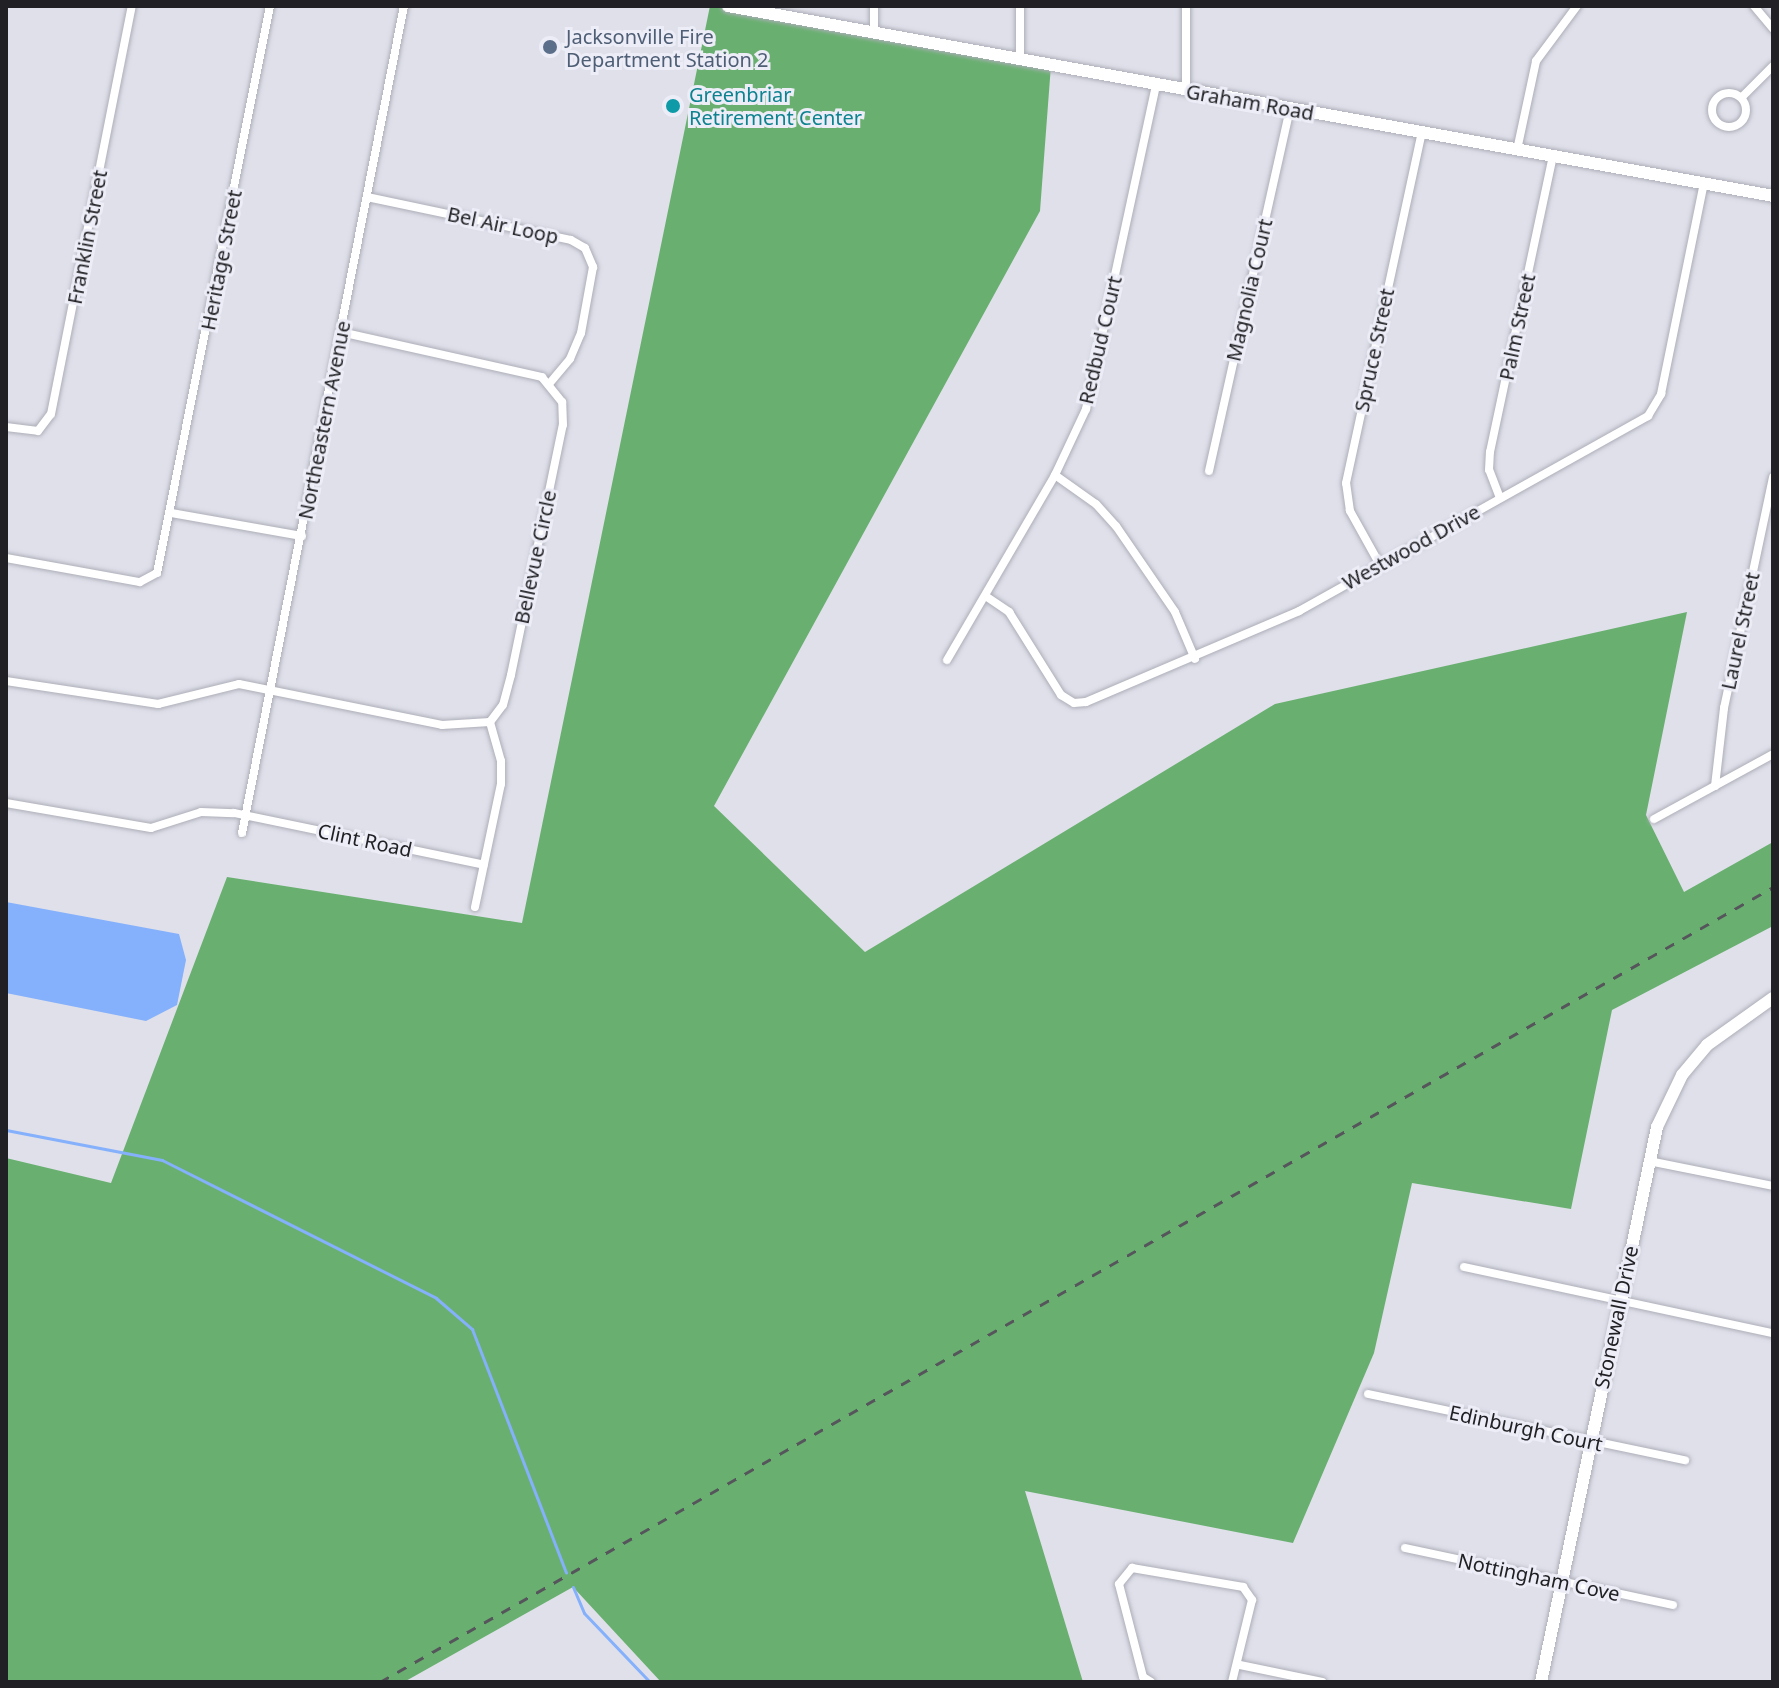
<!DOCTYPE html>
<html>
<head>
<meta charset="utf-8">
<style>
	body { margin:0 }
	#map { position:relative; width:1779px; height:1688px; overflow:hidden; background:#dfe0ea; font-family:"Noto Sans",sans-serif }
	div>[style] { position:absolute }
	.forest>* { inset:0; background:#69b070 }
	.water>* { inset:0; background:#85b0fb }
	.stream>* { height:3px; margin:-1.5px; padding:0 1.5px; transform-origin:1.5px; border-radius:1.5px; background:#85b0fb }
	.roads { filter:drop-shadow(0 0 2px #adaeb8) drop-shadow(0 0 2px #adaeb8) }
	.street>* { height:8px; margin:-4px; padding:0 4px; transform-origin:4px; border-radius:4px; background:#fff }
	.street>.ring { margin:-4px; padding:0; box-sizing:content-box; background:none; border:8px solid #fff; border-radius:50% }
	.secondary>* { height:12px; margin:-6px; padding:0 6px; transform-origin:6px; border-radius:6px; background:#fff }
	.rail>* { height:3px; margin-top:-1.5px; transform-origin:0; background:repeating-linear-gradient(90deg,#55555b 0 10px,transparent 0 20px) }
	.dots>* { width:22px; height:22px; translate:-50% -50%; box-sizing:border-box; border:4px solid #ecedf7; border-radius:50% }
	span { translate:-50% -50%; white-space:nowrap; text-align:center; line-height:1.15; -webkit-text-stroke:6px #ecedf7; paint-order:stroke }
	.service-label { font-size:20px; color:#4e5e75 }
	.left { translate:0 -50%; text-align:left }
	.culture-label { font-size:20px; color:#0d838f }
	.street-label { font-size:20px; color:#212125 }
	.frame { position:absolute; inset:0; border:8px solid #212125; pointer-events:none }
</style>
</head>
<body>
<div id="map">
	<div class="forest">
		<i style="clip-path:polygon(710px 6px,1051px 65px,1040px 211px,714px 806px,865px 952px,1275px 704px,1687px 612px,1646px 815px,1684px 892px,1773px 842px,1773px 926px,1612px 1010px,1571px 1209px,1412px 1183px,1374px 1353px,1293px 1543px,1025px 1491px,1083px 1682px,661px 1682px,573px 1587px,404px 1682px,6px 1682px,6px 1158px,111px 1183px,227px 877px,522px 923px)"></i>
	</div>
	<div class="water">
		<i style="clip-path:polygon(6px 902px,179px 934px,186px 960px,177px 1005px,146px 1021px,6px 993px)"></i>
	</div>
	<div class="stream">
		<i style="left:6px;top:1130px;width:159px;rotate:10.9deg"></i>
		<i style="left:162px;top:1160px;width:307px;rotate:26.7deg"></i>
		<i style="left:436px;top:1298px;width:48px;rotate:40.7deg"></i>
		<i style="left:472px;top:1329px;width:261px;rotate:68.9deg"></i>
		<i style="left:573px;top:1587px;width:28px;rotate:67deg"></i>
		<i style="left:584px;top:1613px;width:95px;rotate:46.3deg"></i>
	</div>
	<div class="roads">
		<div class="street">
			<i style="left:1186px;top:6px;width:85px;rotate:90deg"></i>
			<i style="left:1754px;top:6px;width:30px;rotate:50deg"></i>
			<i style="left:874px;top:32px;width:26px;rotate:-90deg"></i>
			<i style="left:1020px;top:59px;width:53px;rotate:-90deg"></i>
			<i class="ring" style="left:1712px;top:93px;width:26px;height:26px"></i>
			<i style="left:1742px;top:97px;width:44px;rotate:-45deg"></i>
			<i style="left:1517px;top:150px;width:91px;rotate:-77.9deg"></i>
			<i style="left:1536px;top:61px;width:69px;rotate:-53.3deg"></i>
			<i style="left:367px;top:197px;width:208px;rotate:11.9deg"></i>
			<i style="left:571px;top:240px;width:16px;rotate:30deg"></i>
			<i style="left:585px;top:248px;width:21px;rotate:67deg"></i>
			<i style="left:593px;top:267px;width:67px;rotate:100.3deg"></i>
			<i style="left:581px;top:333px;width:28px;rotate:113deg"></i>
			<i style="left:570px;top:359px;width:31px;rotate:130deg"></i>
			<i style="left:6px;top:427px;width:32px;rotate:7deg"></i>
			<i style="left:38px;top:431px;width:21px;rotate:-53deg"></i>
			<i style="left:51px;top:414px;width:416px;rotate:-78.8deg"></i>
			<i style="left:1209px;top:471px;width:371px;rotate:-77.4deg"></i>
			<i style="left:1055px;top:475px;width:50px;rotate:35.3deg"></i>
			<i style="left:1096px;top:504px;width:30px;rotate:48deg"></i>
			<i style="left:1116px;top:526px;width:104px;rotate:55.5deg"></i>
			<i style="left:1175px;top:612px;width:51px;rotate:66.9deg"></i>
			<i style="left:1500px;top:498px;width:30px;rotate:-111deg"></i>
			<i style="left:1489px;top:470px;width:18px;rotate:-87deg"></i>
			<i style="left:1490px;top:452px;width:303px;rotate:-78deg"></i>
			<i style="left:171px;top:513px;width:133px;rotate:10deg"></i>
			<i style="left:6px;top:558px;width:136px;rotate:10.2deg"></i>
			<i style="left:140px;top:582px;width:19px;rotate:-28deg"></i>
			<i style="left:157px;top:573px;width:578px;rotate:-78.73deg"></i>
			<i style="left:1379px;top:563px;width:60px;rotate:-119.1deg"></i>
			<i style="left:1350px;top:511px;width:28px;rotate:-98deg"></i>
			<i style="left:1346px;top:483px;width:359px;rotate:-77.8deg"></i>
			<i style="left:987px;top:597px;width:27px;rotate:34deg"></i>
			<i style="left:1009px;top:612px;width:98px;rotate:57.9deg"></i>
			<i style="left:1061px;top:695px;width:15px;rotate:32deg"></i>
			<i style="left:1074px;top:703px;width:12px;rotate:-5deg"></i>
			<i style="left:1086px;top:702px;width:232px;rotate:-23.1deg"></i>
			<i style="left:1299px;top:611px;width:400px;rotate:-29.2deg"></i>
			<i style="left:1648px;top:416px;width:26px;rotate:-59deg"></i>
			<i style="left:1661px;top:394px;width:215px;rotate:-78.5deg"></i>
			<i style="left:947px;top:660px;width:214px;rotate:-59.7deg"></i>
			<i style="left:1055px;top:475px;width:73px;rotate:-64.8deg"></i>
			<i style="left:1086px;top:409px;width:330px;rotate:-77.8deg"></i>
			<i style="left:6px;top:681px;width:154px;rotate:8.6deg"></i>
			<i style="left:158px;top:704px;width:83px;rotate:-13.9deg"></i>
			<i style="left:239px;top:684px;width:207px;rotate:11.4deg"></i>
			<i style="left:442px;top:725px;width:48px;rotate:-3.6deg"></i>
			<i style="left:490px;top:722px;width:21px;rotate:-53deg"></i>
			<i style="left:503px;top:705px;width:31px;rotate:-75deg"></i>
			<i style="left:511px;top:675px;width:255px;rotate:-78.3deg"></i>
			<i style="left:563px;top:425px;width:23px;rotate:-92deg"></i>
			<i style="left:562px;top:402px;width:32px;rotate:-129deg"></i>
			<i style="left:542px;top:377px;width:207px;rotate:-167.4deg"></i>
			<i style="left:1715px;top:786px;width:79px;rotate:-83.4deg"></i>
			<i style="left:1724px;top:708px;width:236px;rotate:-78deg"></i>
			<i style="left:6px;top:803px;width:147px;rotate:9.8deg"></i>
			<i style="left:151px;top:828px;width:52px;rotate:-17.7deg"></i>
			<i style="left:201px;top:812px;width:33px;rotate:2deg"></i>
			<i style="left:234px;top:813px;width:255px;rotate:11.7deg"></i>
			<i style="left:1654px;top:819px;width:136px;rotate:-28.6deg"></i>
			<i style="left:242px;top:833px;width:843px;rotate:-78.92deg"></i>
			<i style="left:475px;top:907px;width:126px;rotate:-78.1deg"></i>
			<i style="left:501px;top:784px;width:23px;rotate:-90deg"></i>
			<i style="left:501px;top:761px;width:41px;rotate:-105.8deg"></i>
			<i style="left:1649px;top:1161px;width:126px;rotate:11.4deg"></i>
			<i style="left:1464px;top:1267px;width:316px;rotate:12.1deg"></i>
			<i style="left:1368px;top:1394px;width:324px;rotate:11.8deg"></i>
			<i style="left:1405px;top:1548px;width:274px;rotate:12deg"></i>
			<i style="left:1240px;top:1665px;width:84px;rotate:11.7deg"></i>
			<i style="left:1151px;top:1682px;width:9px;rotate:-148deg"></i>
			<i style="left:1143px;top:1677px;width:96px;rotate:-104.5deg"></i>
			<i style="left:1119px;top:1584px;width:21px;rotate:-51deg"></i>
			<i style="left:1132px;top:1568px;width:113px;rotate:9.7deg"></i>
			<i style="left:1243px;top:1587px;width:16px;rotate:55deg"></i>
			<i style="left:1252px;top:1600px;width:84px;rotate:103.7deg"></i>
		</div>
		<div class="secondary">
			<i style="left:728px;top:6px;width:1062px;rotate:10.3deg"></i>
			<i style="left:1541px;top:1682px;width:567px;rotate:-78.19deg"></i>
			<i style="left:1657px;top:1127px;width:58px;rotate:-64.3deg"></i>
			<i style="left:1682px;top:1075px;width:39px;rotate:-50deg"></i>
			<i style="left:1707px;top:1045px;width:81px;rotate:-35.5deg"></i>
		</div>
	</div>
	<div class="rail">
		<i style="left:380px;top:1682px;width:1604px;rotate:-29.71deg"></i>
	</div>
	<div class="dots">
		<i style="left:550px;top:47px;background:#5c6f8a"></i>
		<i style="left:673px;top:106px;background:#0f9aa8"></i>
	</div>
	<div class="service-label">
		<span class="left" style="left:566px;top:48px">Jacksonville Fire<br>Department Station 2</span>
	</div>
	<div class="culture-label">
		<span class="left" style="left:689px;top:106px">Greenbriar<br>Retirement Center</span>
	</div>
	<div class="street-label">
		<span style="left:1250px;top:102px;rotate:10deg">Graham Road</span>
		<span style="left:503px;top:225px;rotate:12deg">Bel Air Loop</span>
		<span style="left:87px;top:237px;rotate:-79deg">Franklin Street</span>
		<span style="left:221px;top:260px;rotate:-79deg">Heritage Street</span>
		<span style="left:1249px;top:290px;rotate:-77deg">Magnolia Court</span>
		<span style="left:1517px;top:327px;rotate:-78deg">Palm Street</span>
		<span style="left:1100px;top:340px;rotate:-77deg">Redbud Court</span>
		<span style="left:1374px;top:350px;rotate:-78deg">Spruce Street</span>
		<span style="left:324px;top:420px;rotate:-79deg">Northeastern Avenue</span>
		<span style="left:1411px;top:547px;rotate:-29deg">Westwood Drive</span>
		<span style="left:535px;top:557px;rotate:-78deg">Bellevue Circle</span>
		<span style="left:1740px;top:631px;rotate:-78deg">Laurel Street</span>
		<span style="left:365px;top:840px;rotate:12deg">Clint Road</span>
		<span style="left:1616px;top:1317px;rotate:-78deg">Stonewall Drive</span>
		<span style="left:1526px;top:1428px;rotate:12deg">Edinburgh Court</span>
		<span style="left:1539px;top:1577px;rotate:12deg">Nottingham Cove</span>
	</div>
	<div class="frame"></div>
</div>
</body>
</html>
